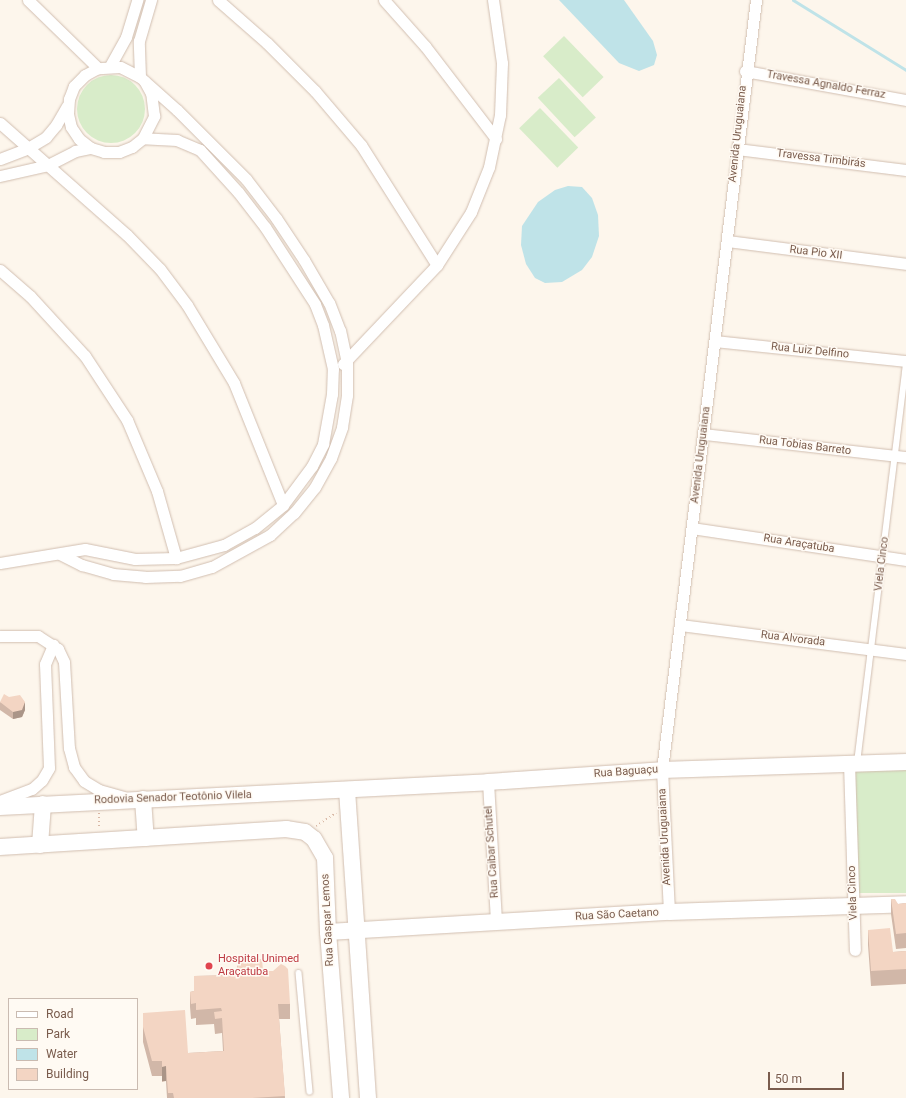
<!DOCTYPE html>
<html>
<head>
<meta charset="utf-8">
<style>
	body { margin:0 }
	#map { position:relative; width:906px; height:1098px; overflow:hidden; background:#fdf6ec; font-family:Roboto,sans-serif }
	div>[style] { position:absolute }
	.green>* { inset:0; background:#d8ecc9; transform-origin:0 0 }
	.round { border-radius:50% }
	.water>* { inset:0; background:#bfe3e8 }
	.stream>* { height:3px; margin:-1.5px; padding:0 1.5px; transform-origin:1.5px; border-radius:1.5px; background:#bfe3e8 }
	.path>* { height:2px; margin-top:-1px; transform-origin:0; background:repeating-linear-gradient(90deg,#d9b8a5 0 1px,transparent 0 4px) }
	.roads { filter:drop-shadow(0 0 1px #d1beb0) drop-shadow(0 0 1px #d1beb0) }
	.lane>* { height:5.5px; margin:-2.75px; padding:0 2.75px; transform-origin:2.75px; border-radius:2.75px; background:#fff }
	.street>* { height:11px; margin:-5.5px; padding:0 5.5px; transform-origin:5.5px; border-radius:5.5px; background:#fff }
	.secondary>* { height:16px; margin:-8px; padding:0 8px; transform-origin:8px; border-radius:8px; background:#fff }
	.wall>* { inset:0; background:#d1b7a8 }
	.shaded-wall>* { inset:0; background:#aa9588; transform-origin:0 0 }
	.building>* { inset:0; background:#f3d5c3 }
	.dots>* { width:11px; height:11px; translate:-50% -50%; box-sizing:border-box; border:2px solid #fffaf3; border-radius:50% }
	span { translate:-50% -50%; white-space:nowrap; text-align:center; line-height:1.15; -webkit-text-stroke:3px #fffaf3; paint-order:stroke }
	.street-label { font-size:11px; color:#7a5c4d }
	.health-label { font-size:11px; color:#be3a42 }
	.left { translate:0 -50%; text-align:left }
	.legend { position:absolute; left:8px; top:998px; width:130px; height:92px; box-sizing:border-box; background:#fffaf3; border:1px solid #cabbb1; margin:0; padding:5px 7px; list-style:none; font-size:12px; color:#7a5c4d }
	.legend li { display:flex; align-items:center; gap:8px; height:20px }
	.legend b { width:20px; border:1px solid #cabbb1 }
	.scale { position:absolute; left:768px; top:1072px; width:76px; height:18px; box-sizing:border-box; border:2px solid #7a5c4d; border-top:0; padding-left:5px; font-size:12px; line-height:14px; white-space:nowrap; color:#7a5c4d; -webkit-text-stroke:3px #fffaf3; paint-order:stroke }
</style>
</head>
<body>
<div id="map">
	<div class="green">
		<i style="left:564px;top:36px;width:57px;height:29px;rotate:46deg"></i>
		<i class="round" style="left:77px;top:75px;width:68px;height:68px"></i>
		<i style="left:559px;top:78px;width:54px;height:29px;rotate:47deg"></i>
		<i style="left:540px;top:108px;width:55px;height:29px;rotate:46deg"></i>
		<i style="left:906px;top:766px;width:127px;height:51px;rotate:90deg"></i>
	</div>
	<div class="water">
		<i style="clip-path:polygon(559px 0,624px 0,653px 41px,657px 55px,654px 65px,639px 71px,619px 63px)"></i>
		<i style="clip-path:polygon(568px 186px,582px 187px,592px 198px,598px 215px,599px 236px,592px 257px,582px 270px,562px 282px,545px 283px,535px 278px,526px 264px,521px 245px,522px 226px,538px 202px,555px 190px)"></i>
	</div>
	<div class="stream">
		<i style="left:793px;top:0;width:133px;rotate:31.8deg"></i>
	</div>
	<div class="path">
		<i style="left:99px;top:813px;width:16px;rotate:90deg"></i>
		<i style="left:316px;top:826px;width:24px;rotate:-33deg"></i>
	</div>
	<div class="roads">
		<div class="lane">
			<i style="left:857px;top:763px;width:401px;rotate:-83deg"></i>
			<i style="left:299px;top:973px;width:119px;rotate:84.7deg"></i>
		</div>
		<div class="street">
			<i style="left:28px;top:0;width:98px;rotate:44.2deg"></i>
			<i style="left:218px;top:0;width:65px;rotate:41.3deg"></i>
			<i style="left:267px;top:43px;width:68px;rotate:45deg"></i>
			<i style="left:315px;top:91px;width:71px;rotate:49.6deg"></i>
			<i style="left:361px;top:145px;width:142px;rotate:57.7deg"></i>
			<i style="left:384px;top:0;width:62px;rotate:48.3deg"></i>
			<i style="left:425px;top:46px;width:117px;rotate:52.6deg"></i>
			<i style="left:110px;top:66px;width:33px;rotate:-61deg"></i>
			<i style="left:126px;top:37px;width:39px;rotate:-73deg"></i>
			<i style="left:745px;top:71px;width:164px;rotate:10.2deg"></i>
			<i style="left:140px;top:77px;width:36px;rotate:-92deg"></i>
			<i style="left:139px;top:41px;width:43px;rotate:-73.7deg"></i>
			<i style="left:0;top:123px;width:169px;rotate:41.4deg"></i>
			<i style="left:127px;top:235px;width:47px;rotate:45.9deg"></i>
			<i style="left:160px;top:269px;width:45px;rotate:53.1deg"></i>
			<i style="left:187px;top:305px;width:91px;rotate:58.9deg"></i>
			<i style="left:234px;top:383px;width:131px;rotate:68.1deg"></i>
			<i style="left:737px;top:149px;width:170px;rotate:7.1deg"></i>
			<i style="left:0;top:159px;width:30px;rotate:-21deg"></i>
			<i style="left:28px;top:148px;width:21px;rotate:-31deg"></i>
			<i style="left:46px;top:137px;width:16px;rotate:-50deg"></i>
			<i style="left:56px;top:125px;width:22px;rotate:-60deg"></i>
			<i style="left:0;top:176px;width:49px;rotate:-12.9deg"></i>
			<i style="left:48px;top:165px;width:30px;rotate:-27deg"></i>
			<i style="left:75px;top:151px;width:16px;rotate:-11deg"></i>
			<i style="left:727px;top:241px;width:180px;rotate:7.3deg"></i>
			<i style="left:0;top:270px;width:40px;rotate:41deg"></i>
			<i style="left:30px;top:296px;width:81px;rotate:47.5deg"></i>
			<i style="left:85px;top:356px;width:77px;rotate:56.7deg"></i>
			<i style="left:127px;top:420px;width:77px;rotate:67.1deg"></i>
			<i style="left:157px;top:491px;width:70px;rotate:74.2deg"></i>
			<i style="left:715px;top:341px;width:192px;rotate:6deg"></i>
			<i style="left:343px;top:364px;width:137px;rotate:-46.5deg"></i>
			<i style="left:437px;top:265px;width:63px;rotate:-57.3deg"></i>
			<i style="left:471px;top:212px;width:48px;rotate:-68.2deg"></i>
			<i style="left:489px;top:167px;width:53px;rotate:-78.1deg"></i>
			<i style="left:500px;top:115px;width:52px;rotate:-87.8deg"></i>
			<i style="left:502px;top:63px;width:64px;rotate:-98.1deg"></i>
			<i style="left:704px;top:434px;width:203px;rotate:6.5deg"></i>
			<i style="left:692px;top:528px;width:216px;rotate:8.5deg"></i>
			<i style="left:60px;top:554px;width:25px;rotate:27deg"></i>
			<i style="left:82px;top:565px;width:32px;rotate:16deg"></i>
			<i style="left:113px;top:574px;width:32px;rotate:5deg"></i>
			<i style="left:145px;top:577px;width:35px;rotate:-2deg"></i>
			<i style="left:180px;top:576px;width:33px;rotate:-16deg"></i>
			<i style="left:212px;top:567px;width:66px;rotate:-28.9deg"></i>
			<i style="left:270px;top:535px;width:33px;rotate:-43deg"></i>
			<i style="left:294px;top:513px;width:33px;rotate:-51deg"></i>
			<i style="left:315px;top:487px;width:33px;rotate:-61deg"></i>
			<i style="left:331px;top:458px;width:33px;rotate:-70deg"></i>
			<i style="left:342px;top:427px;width:32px;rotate:-81deg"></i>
			<i style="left:347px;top:395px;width:32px;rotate:-90deg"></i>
			<i style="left:347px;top:363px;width:33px;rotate:-102deg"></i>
			<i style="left:340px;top:331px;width:30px;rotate:-111deg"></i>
			<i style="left:329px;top:303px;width:50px;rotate:-120.2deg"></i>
			<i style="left:304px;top:260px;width:50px;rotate:-123.7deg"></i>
			<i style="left:276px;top:218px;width:49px;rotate:-127.6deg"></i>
			<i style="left:246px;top:179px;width:98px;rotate:-135deg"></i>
			<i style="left:177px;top:110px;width:50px;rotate:-138.3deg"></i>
			<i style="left:140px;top:77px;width:22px;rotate:-153deg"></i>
			<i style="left:120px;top:67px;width:22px;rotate:177deg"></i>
			<i style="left:98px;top:68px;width:15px;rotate:152deg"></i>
			<i style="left:85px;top:75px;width:16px;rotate:135deg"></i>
			<i style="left:74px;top:86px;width:14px;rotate:111deg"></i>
			<i style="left:69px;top:99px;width:15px;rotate:94deg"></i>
			<i style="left:68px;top:114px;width:13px;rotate:77deg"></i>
			<i style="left:71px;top:127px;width:14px;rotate:56deg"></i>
			<i style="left:79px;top:139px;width:15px;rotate:37deg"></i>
			<i style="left:91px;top:148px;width:14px;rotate:17deg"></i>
			<i style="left:104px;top:152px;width:15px"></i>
			<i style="left:119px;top:152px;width:14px;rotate:-21deg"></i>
			<i style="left:132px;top:147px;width:14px;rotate:-39deg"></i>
			<i style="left:143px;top:138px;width:25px;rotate:-63deg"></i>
			<i style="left:154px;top:116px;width:23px;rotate:-97deg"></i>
			<i style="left:151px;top:93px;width:13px;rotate:-119deg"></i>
			<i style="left:0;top:563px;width:86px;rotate:-9.4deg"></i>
			<i style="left:85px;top:549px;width:51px;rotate:11.3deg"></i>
			<i style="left:135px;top:559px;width:41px;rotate:-1.4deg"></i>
			<i style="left:176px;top:558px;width:50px;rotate:-15.2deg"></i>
			<i style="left:224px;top:545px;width:35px;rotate:-29deg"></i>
			<i style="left:255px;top:528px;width:36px;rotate:-39deg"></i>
			<i style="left:283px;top:505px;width:49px;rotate:-53.4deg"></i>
			<i style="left:312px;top:466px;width:25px;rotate:-63deg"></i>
			<i style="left:323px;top:444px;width:51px;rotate:-79.8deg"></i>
			<i style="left:332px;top:394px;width:25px;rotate:-88deg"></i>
			<i style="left:333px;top:369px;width:45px;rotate:-102.8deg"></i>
			<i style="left:323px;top:325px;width:22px;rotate:-111deg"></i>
			<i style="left:315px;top:304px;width:92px;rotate:-123deg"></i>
			<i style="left:265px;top:227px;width:44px;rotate:-127.6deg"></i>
			<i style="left:238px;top:192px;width:57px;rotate:-132.1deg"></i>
			<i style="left:200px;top:150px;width:25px;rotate:-157deg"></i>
			<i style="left:177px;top:140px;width:34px;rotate:-177deg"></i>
			<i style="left:680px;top:625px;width:228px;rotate:7.3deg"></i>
			<i style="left:0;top:636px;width:38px"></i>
			<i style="left:38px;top:636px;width:24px;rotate:33deg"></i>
			<i style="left:58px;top:649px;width:14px;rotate:65deg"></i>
			<i style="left:64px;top:662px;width:86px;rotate:86.7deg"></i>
			<i style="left:69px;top:748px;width:20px;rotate:75deg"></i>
			<i style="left:74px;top:767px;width:17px;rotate:54deg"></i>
			<i style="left:84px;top:781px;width:17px;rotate:31deg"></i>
			<i style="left:99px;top:790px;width:25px;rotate:16deg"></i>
			<i style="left:849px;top:763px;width:187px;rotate:88.2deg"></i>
			<i style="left:488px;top:782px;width:140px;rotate:86.7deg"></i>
			<i style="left:0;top:801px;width:34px;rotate:-21deg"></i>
			<i style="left:32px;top:789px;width:13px;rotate:-42deg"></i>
			<i style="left:42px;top:780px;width:14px;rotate:-60deg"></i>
			<i style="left:49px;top:768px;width:104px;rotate:-92.2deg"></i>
			<i style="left:45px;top:664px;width:21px;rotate:-67deg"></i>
			<i style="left:669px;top:912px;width:142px;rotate:-92.8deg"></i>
			<i style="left:662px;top:770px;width:776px;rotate:-83.04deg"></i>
		</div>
		<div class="secondary">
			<i style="left:347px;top:790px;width:309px;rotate:86.1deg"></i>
			<i style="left:143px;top:799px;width:39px;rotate:86deg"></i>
			<i style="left:0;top:807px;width:489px;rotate:-2.9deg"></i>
			<i style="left:488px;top:782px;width:174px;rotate:-3.9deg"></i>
			<i style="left:662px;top:770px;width:244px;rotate:-1.9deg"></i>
			<i style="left:40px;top:845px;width:41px;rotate:-85.8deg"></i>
			<i style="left:0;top:847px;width:287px;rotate:-3.6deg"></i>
			<i style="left:286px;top:829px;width:19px;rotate:9deg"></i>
			<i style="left:305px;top:832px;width:11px;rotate:38deg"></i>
			<i style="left:314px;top:839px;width:22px;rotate:60deg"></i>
			<i style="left:325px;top:858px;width:74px;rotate:87.7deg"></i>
			<i style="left:328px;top:932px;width:167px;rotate:85.5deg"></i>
			<i style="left:328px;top:932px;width:342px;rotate:-3.4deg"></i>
			<i style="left:669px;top:912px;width:237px;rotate:-1.9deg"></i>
		</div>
	</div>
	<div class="wall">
		<i style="clip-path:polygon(0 702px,25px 710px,22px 717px,13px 719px,0 710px)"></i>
		<i style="clip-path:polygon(891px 899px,898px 904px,906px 903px,906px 948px,896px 949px,891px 914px)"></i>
		<i style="clip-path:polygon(868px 930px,893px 952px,906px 951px,906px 984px,871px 986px,868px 945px)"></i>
		<i style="clip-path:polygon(237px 960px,263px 971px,290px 1004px,290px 1019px,279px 1019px,285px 1098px,167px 1098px,166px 1081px,162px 1082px,162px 1076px,152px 1076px,143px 1042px,143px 1013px,188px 1053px,223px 1051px,222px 1033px,215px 1034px,214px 1024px,196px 1025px,196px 1018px,191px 1019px,190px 1007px,190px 992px,194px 991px,194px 976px,237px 975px)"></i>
	</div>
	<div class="shaded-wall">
		<i style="clip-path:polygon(25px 702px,25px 710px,22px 717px,13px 719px,13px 712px)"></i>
		<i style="left:166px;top:1066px;width:15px;height:4px;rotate:90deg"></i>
	</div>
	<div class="building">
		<i style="clip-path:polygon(4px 694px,9px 697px,20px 695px,25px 702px,22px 710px,13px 712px,0 702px)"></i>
		<i style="clip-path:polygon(891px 899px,895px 899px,898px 904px,906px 903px,906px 933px,896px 934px)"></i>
		<i style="clip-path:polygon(890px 928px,893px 952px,906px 951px,906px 969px,871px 971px,868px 930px)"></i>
		<i style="clip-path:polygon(262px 959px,263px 971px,273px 971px,281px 964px,285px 966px,288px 969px,290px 1004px,278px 1004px,285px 1096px,252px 1098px,174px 1098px,173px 1093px,168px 1093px,166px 1066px,162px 1067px,162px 1061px,152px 1061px,143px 1027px,143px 1013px,185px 1010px,188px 1053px,224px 1051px,222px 1018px,215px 1019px,214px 1012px,222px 1011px,221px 1008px,196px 1010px,196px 1003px,191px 1004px,190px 992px,194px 991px,194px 976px,238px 975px,237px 960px)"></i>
	</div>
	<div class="dots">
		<i style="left:209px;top:966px;background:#e0444e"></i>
	</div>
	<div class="street-label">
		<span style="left:826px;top:85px;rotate:10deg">Travessa Agnaldo Ferraz</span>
		<span style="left:738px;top:134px;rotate:-84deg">Avenida Uruguaiana</span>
		<span style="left:821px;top:159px;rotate:7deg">Travessa Timbirás</span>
		<span style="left:816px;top:253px;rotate:7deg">Rua Pio XII</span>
		<span style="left:810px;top:351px;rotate:6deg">Rua Luiz Delfino</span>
		<span style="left:805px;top:446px;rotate:7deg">Rua Tobias Barreto</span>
		<span style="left:701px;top:455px;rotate:-83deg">Avenida Uruguaiana</span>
		<span style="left:799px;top:544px;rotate:9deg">Rua Araçatuba</span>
		<span style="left:882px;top:564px;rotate:-83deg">Viela Cinco</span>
		<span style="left:793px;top:639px;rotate:7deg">Rua Alvorada</span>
		<span style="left:626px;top:772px;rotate:-4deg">Rua Baguaçu</span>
		<span style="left:173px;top:798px;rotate:-2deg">Rodovia Senador Teotônio Vilela</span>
		<span style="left:665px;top:837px;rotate:-93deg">Avenida Uruguaiana</span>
		<span style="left:492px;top:852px;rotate:-94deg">Rua Caibar Schutel</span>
		<span style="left:853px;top:893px;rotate:-92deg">Viela Cinco</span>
		<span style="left:617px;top:915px;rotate:-3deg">Rua São Caetano</span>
		<span style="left:328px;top:920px;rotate:-93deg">Rua Gaspar Lemos</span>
	</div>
	<div class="health-label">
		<span class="left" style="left:218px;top:966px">Hospital Unimed<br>Araçatuba</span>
	</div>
	<ul class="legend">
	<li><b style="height:5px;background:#fff"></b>Road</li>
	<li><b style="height:11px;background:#d8ecc9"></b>Park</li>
	<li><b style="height:11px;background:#bfe3e8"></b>Water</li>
	<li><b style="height:11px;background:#f3d5c3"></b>Building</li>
	</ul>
	<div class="scale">50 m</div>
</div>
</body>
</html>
